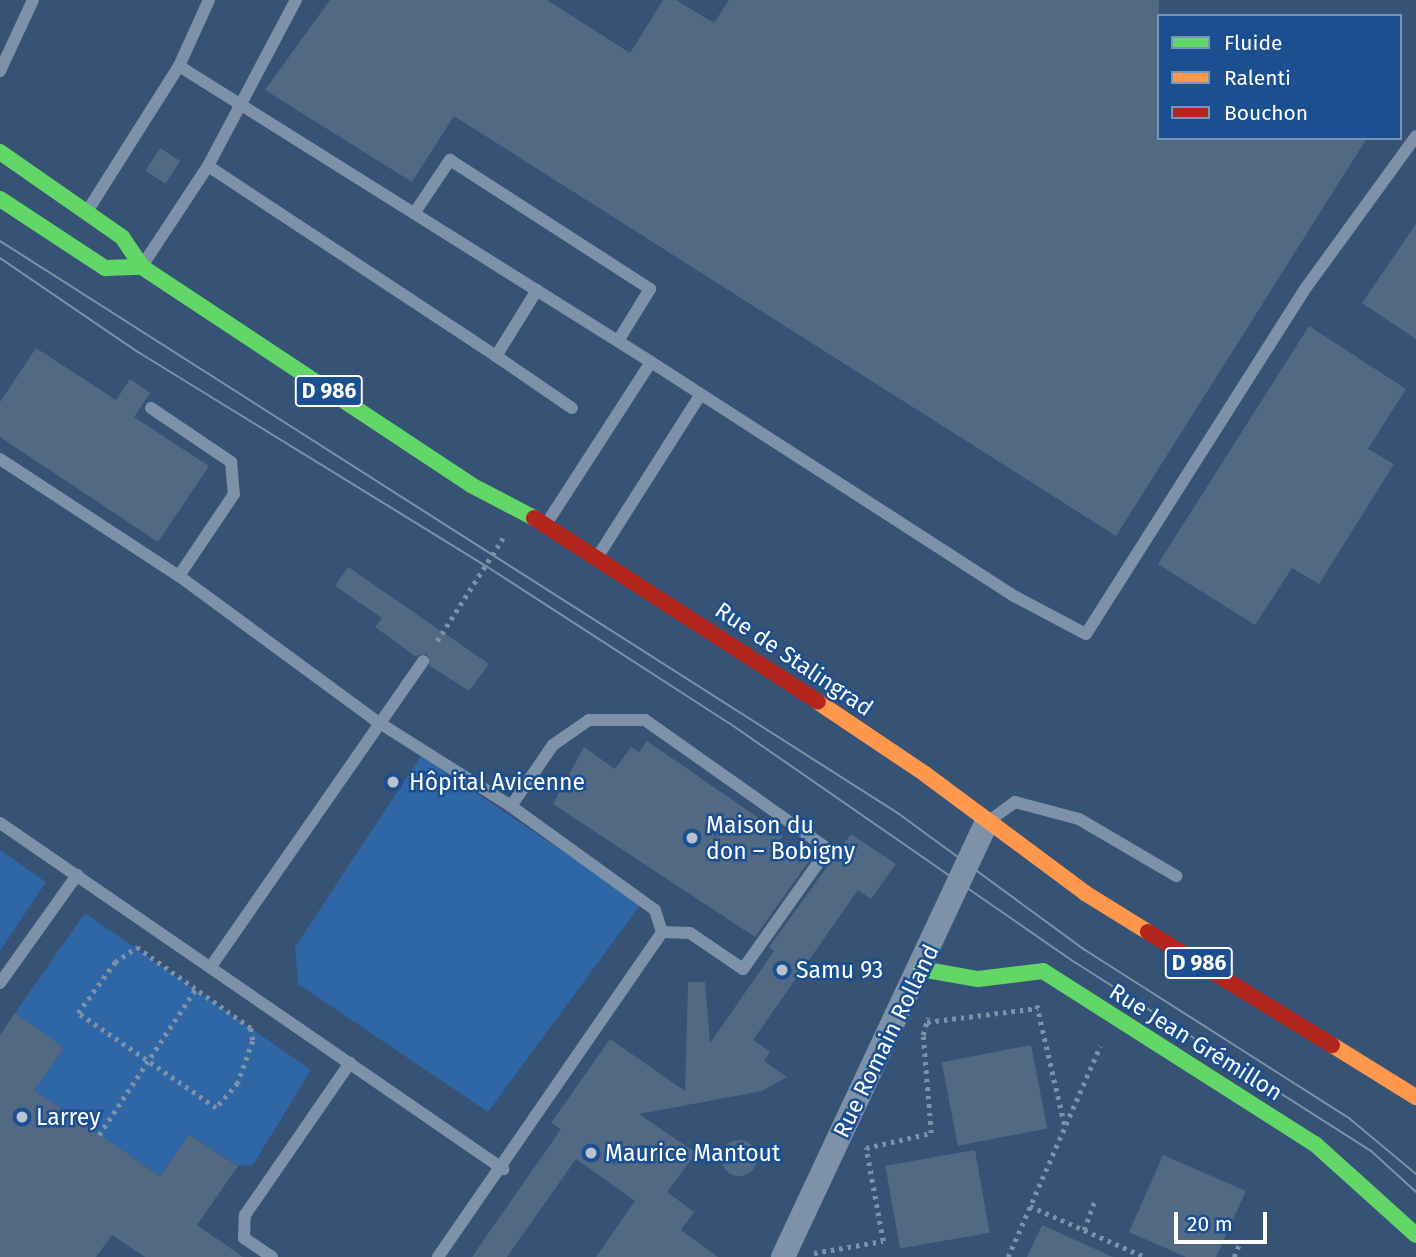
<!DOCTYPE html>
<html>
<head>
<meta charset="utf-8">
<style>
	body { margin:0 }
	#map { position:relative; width:1416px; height:1257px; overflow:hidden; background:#365274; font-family:"Fira Sans",sans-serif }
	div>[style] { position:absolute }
	.green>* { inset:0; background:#2f66a5 }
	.building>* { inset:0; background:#526984; transform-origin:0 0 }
	.round { border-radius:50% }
	.path>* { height:4.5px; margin-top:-2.25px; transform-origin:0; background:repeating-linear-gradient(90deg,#7d92a8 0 3.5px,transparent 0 8.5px) }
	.lane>* { height:12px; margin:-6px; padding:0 6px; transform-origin:6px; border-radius:6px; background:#7d92a8 }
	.street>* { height:24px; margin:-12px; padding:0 12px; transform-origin:12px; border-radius:12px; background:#7d92a8 }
	.fast>* { height:16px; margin:-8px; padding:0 8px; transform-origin:8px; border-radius:8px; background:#63d668 }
	.slow>* { height:16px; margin:-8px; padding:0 8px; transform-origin:8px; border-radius:8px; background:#ff974d }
	.jam>* { height:16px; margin:-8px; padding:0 8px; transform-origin:8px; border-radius:8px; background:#b3261e }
	.tram>* { height:2px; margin:-1px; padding:0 1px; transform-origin:1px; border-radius:1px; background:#7e92a7 }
	.dots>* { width:19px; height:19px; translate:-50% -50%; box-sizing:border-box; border:4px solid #1b4f8f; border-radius:50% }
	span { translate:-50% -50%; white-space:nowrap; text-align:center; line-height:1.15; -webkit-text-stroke:5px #1b4f8f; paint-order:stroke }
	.shield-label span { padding:2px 5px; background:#1b4f8f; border:2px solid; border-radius:5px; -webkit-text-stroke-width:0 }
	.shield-label { font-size:21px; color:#fff; font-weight:700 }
	.street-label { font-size:23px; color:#fff }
	.poi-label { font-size:23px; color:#fff }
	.left { translate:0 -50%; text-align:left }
	.legend { position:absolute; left:1157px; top:14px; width:245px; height:126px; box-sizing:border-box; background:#1b4f8f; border:2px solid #7695bc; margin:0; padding:9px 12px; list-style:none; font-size:21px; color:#fff }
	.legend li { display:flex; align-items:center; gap:14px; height:35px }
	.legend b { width:35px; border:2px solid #7695bc }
	.scale { position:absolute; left:1174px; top:1212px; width:93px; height:32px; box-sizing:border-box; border:4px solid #fff; border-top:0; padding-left:9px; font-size:21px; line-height:24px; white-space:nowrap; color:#fff; -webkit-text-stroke:5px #1b4f8f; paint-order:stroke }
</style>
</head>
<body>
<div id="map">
	<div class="green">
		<i style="clip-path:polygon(421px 756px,641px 904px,488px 1112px,298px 984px,295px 947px)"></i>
		<i style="clip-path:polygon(0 850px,46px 882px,0 951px)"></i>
		<i style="clip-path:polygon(85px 913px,311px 1070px,253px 1165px,238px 1166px,189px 1135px,160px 1176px,34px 1090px,63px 1048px,15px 1013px)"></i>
	</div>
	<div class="building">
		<i style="clip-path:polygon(330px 0,547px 0,630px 53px,663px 0,676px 0,714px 23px,729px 0,1159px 0,1159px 138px,1367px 138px,1116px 536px,454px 116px,412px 182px,265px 90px)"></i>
		<i style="left:160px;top:148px;width:24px;height:27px;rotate:33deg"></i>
		<i style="clip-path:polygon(1416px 224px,1416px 339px,1362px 303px)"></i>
		<i style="clip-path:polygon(1309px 326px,1406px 389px,1368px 449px,1394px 464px,1319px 584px,1292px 568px,1255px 625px,1158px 564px)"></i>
		<i style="clip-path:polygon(36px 348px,116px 400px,130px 379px,150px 393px,134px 417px,209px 466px,158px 542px,0 437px,0 402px)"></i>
		<i style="clip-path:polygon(348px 567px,489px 664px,469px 691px,430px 666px,427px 654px,415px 656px,375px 627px,382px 618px,335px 586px)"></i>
		<i style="clip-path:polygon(647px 741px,783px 835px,780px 840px,809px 861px,755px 937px,553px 804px,584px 747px,615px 769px,631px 747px,639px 752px)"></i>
		<i style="clip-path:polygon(851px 834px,896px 864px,871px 899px,858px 890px,753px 1040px,770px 1052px,764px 1061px,787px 1077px,762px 1091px,639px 1114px,696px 1153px,667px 1192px,694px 1212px,681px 1230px,718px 1257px,596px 1257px,635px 1201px,576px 1159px,507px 1257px,472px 1257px,561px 1129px,551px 1123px,610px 1039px,685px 1091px,688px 982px,705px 982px,710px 1043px,774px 951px,769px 947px)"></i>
		<i style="clip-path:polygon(15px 1013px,64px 1048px,34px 1090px,160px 1176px,189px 1135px,238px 1166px,197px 1225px,243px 1257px,145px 1257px,112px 1235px,96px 1257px,0 1257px,0 1035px)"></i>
		<i style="left:1031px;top:1045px;width:85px;height:91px;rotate:79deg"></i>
		<i class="round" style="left:721px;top:1140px;width:36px;height:36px"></i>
		<i style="left:975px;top:1150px;width:84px;height:91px;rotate:80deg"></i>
		<i style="clip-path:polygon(1163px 1155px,1246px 1191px,1216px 1257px,1186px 1257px,1129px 1232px)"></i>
		<i style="clip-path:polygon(1042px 1225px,1113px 1257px,1027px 1257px)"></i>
	</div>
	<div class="path">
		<i style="left:437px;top:641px;width:122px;rotate:-57.3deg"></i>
		<i style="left:137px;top:947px;width:140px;rotate:35.4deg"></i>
		<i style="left:251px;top:1028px;width:13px;rotate:81deg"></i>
		<i style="left:253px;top:1041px;width:45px;rotate:109.7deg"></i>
		<i style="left:238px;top:1083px;width:33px;rotate:131deg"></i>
		<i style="left:216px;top:1108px;width:168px;rotate:-145.5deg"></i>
		<i style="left:78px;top:1013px;width:63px;rotate:-54deg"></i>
		<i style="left:115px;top:962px;width:27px;rotate:-34deg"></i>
		<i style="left:1037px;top:1005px;width:124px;rotate:77deg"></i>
		<i style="left:927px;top:1022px;width:112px;rotate:-7.2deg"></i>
		<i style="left:99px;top:1135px;width:178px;rotate:-56.5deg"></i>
		<i style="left:1030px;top:1206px;width:126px;rotate:23.9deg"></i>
		<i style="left:1084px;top:1230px;width:32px;rotate:-70deg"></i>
		<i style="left:814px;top:1253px;width:70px;rotate:-9.9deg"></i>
		<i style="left:883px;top:1241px;width:95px;rotate:-100.4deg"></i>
		<i style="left:866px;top:1148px;width:67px;rotate:-13deg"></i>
		<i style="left:931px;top:1133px;width:98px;rotate:-94.7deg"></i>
		<i style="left:923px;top:1035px;width:18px;rotate:-74deg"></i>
		<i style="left:1008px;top:1257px;width:230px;rotate:-66.4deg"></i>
		<i style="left:1234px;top:1257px;width:18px;rotate:-68deg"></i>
	</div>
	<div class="lane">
		<i style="left:179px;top:66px;width:72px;rotate:-65.6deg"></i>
		<i style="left:0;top:71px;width:78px;rotate:-65.1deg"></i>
		<i style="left:208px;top:166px;width:345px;rotate:33.4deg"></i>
		<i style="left:88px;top:210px;width:170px;rotate:-57.7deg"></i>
		<i style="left:179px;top:66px;width:557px;rotate:32.09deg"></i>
		<i style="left:651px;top:362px;width:189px;rotate:122.9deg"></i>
		<i style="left:415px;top:212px;width:63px;rotate:-56.1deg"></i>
		<i style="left:450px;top:160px;width:238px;rotate:32.8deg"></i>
		<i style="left:650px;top:289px;width:61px;rotate:121.6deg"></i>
		<i style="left:146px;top:260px;width:113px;rotate:-56.6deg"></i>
		<i style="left:208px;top:166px;width:188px;rotate:-62.1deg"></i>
		<i style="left:537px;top:290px;width:78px;rotate:121.8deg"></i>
		<i style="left:496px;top:356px;width:92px;rotate:34.4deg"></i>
		<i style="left:651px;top:362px;width:434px;rotate:32.8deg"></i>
		<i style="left:1016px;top:597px;width:79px;rotate:27.9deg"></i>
		<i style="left:1086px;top:634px;width:409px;rotate:-57.6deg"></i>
		<i style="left:1305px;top:289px;width:189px;rotate:-54deg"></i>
		<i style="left:151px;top:408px;width:97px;rotate:34deg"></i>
		<i style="left:231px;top:462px;width:32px;rotate:85deg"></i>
		<i style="left:234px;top:494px;width:99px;rotate:123.9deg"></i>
		<i style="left:0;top:459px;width:214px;rotate:33.2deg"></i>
		<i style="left:179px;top:576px;width:247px;rotate:36.3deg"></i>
		<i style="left:378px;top:722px;width:157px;rotate:32.3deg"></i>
		<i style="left:600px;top:553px;width:188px;rotate:-57.6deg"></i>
		<i style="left:589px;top:720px;width:56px"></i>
		<i style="left:645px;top:720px;width:224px;rotate:35.2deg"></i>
		<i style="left:828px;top:849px;width:147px;rotate:125.3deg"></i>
		<i style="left:743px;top:969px;width:64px;rotate:-145.8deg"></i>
		<i style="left:690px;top:933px;width:28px;rotate:-178deg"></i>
		<i style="left:662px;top:932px;width:23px;rotate:-108deg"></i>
		<i style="left:655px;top:910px;width:178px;rotate:-144.2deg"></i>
		<i style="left:511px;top:806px;width:74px;rotate:-55.5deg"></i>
		<i style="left:553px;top:745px;width:44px;rotate:-34.8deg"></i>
		<i style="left:993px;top:818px;width:27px;rotate:-36deg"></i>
		<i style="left:1015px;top:802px;width:66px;rotate:14.9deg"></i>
		<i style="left:1079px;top:819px;width:113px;rotate:30.4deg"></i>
		<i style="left:0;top:823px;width:611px;rotate:34.52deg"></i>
		<i style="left:212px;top:965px;width:370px;rotate:-55.2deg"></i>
		<i style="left:0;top:983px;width:133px;rotate:-54.5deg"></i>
		<i style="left:272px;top:1257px;width:34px;rotate:-146deg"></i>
		<i style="left:244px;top:1238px;width:23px;rotate:-88deg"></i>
		<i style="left:245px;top:1215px;width:185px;rotate:-55.4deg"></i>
		<i style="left:438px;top:1257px;width:395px;rotate:-55.4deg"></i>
	</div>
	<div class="street">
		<i style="left:783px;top:1257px;width:479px;rotate:-64.9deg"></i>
	</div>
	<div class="fast">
		<i style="left:0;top:152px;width:149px;rotate:34.9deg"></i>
		<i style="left:122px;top:237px;width:36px;rotate:56deg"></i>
		<i style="left:142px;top:267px;width:395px;rotate:33.5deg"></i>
		<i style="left:471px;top:485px;width:71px;rotate:27.6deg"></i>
		<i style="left:0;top:199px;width:126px;rotate:33.3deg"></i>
		<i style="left:105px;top:268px;width:37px;rotate:-2deg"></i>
		<i style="left:921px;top:969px;width:58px;rotate:10deg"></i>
		<i style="left:978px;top:979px;width:65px;rotate:-7deg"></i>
		<i style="left:1043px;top:971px;width:322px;rotate:32.5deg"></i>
		<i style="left:1315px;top:1144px;width:136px;rotate:42deg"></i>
	</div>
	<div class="slow">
		<i style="left:818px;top:702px;width:129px;rotate:33.9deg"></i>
		<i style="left:925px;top:774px;width:199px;rotate:36.6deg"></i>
		<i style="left:1085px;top:893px;width:74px;rotate:31.8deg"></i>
		<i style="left:1332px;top:1045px;width:99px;rotate:31.8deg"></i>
	</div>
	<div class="jam">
		<i style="left:534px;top:518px;width:338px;rotate:32.9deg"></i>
		<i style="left:1148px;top:932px;width:216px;rotate:31.6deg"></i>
	</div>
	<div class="tram">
		<i style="left:0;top:241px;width:1066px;rotate:32.51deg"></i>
		<i style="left:899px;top:814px;width:230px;rotate:36.2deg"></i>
		<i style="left:1085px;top:950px;width:314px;rotate:32.5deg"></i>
		<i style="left:1350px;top:1119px;width:86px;rotate:39.8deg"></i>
		<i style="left:0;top:258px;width:167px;rotate:34.3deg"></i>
		<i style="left:138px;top:352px;width:409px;rotate:31.6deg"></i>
		<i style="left:486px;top:566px;width:289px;rotate:32.9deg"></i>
		<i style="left:729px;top:723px;width:422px;rotate:34.7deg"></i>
		<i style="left:1076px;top:963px;width:350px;rotate:32.5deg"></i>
		<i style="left:1371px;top:1151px;width:61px;rotate:42.3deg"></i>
	</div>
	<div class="dots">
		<i style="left:393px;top:782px;background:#b9c2ce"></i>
		<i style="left:692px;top:838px;background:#b9c2ce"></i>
		<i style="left:782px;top:970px;background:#b9c2ce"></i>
		<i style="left:22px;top:1117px;background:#b9c2ce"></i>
		<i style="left:591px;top:1153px;background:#b9c2ce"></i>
	</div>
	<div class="shield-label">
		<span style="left:329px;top:391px">D 986</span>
		<span style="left:1199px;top:963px">D 986</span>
	</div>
	<div class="street-label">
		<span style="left:794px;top:659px;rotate:34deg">Rue de Stalingrad</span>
		<span style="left:886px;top:1041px;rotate:-64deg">Rue Romain Rolland</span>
		<span style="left:1196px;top:1042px;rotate:32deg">Rue Jean Grémillon</span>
	</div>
	<div class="poi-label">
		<span class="left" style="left:409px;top:782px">Hôpital Avicenne</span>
		<span class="left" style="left:706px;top:838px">Maison du<br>don – Bobigny</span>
		<span class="left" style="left:796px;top:970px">Samu 93</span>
		<span class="left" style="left:36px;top:1117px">Larrey</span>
		<span class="left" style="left:605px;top:1153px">Maurice Mantout</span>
	</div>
	<ul class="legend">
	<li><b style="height:9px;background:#63d668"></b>Fluide</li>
	<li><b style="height:9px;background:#ff974d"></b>Ralenti</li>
	<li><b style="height:9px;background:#b3261e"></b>Bouchon</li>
	</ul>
	<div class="scale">20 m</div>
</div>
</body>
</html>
